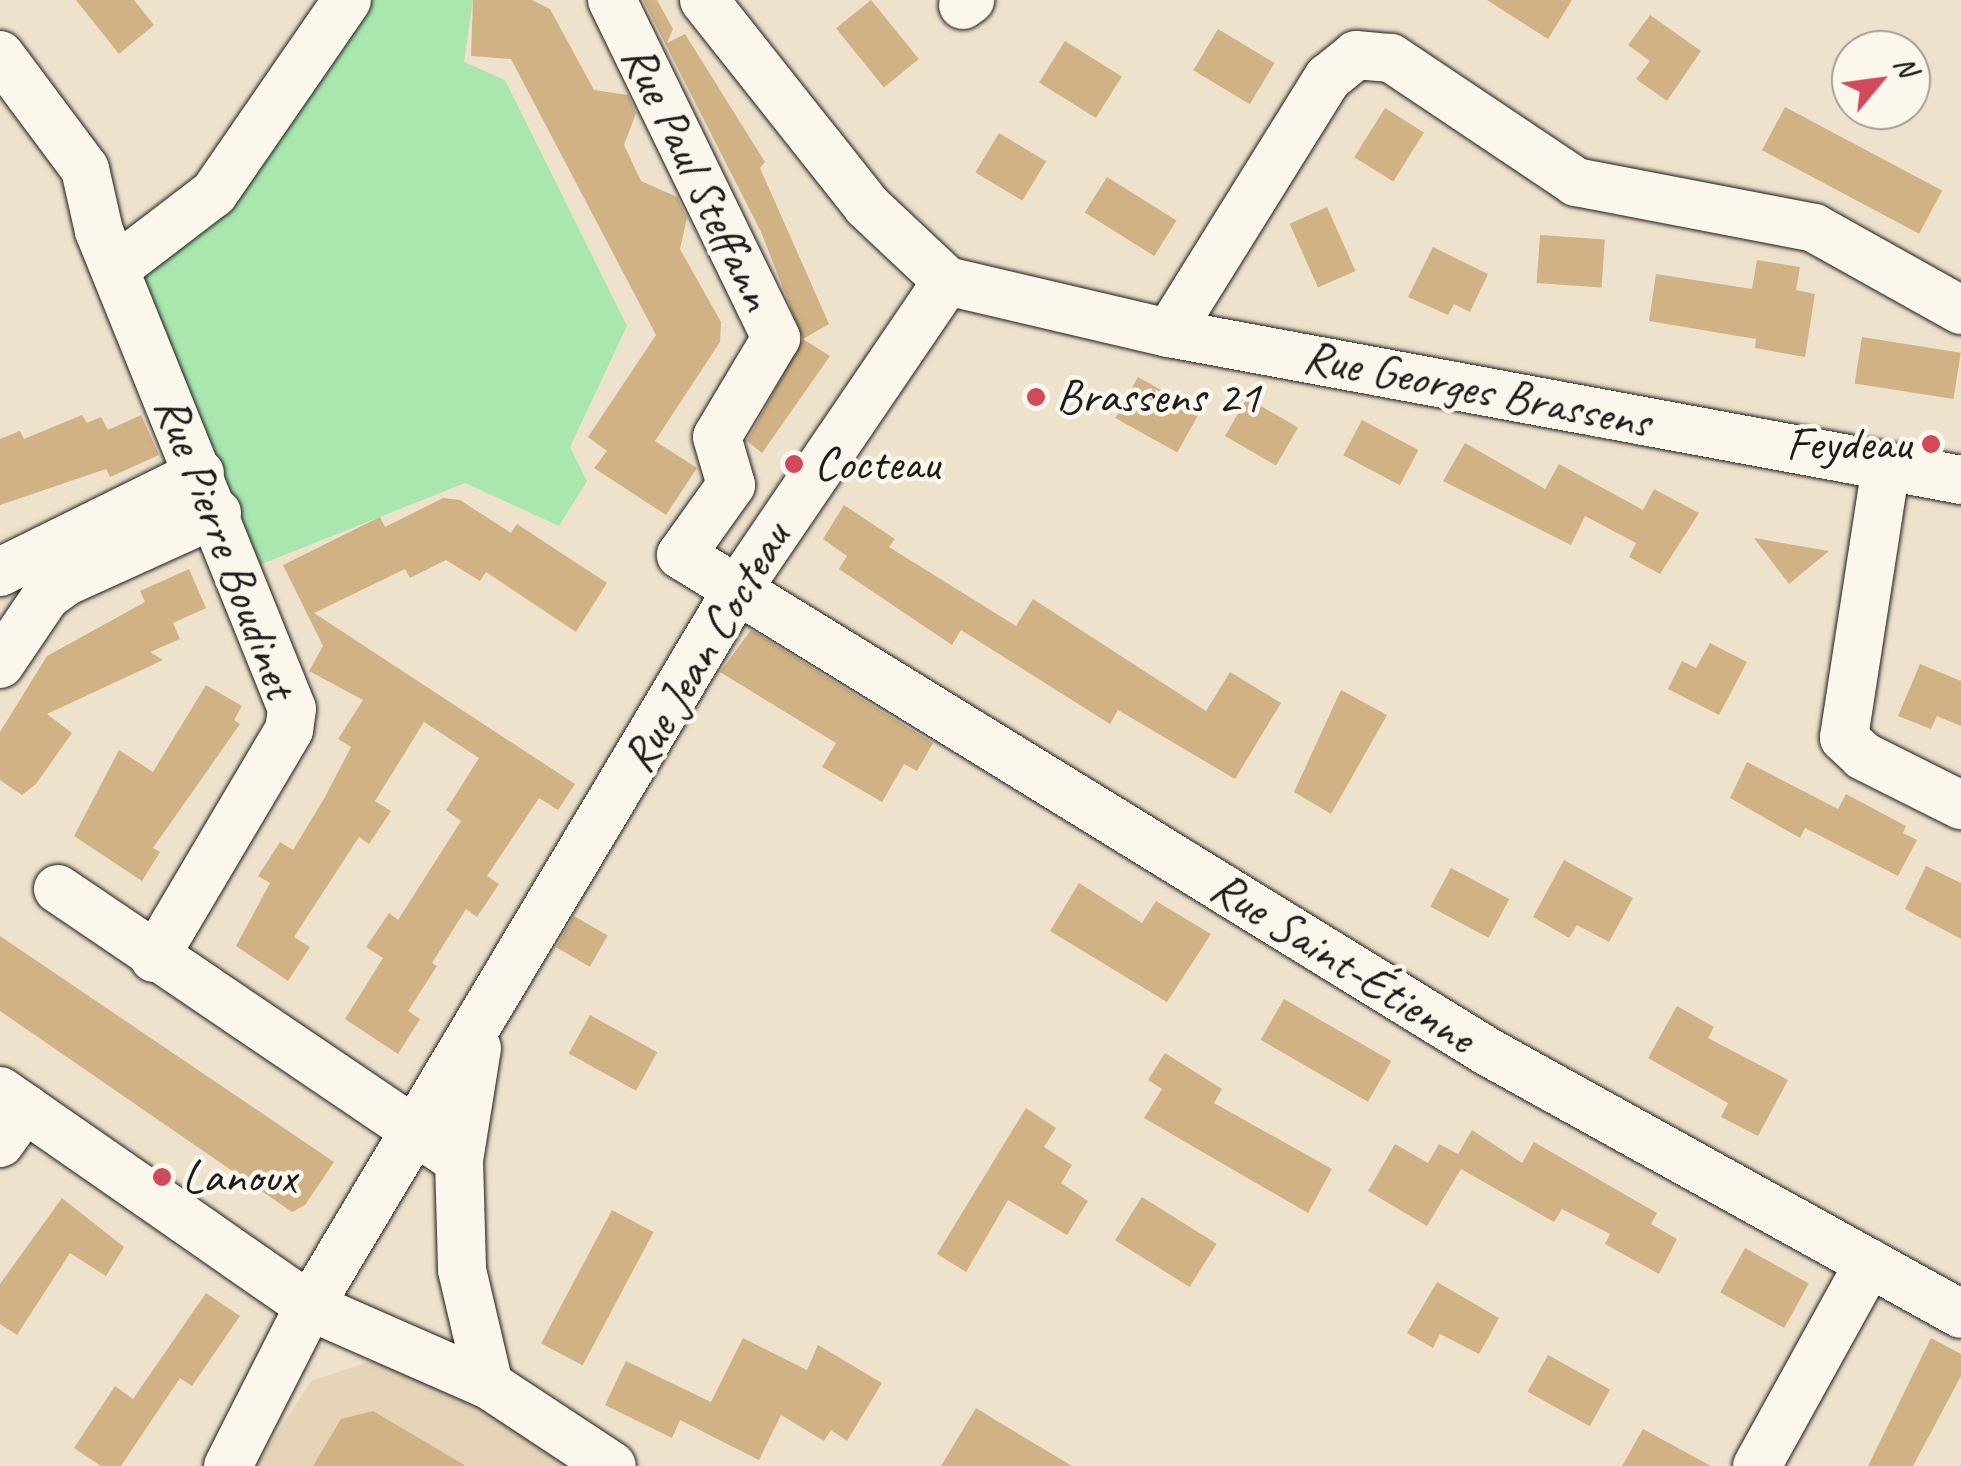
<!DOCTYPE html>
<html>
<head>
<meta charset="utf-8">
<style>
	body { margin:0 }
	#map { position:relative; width:1961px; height:1466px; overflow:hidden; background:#eee2cd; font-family:Caveat,sans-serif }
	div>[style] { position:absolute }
	.built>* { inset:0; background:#e5d4b7 }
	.green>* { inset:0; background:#a9e7ae }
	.building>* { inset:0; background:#d1b285; transform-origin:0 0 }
	.roads { filter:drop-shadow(0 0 2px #1c1c1c) drop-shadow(0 0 2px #1c1c1c) }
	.minor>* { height:48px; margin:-24px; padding:0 24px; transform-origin:24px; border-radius:24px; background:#fbf7ec }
	.dots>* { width:28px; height:28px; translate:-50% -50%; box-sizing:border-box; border:5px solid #fbf7ec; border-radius:50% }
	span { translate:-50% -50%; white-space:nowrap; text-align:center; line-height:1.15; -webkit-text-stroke:9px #fbf7ec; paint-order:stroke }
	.street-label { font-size:48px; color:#1c1c1c }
	.poi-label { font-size:48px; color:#1c1c1c }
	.left { translate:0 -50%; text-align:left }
	.right { translate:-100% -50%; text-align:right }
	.north { position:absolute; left:1831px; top:30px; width:100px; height:100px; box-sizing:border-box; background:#fbf7ec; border:2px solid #a29f99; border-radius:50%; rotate:61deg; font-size:28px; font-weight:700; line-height:40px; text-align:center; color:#1c1c1c }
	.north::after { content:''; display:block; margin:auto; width:35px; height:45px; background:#d1495b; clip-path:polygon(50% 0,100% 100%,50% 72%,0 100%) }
</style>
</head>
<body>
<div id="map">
	<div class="built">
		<i style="clip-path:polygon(375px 1360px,501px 1419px,574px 1466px,256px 1466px,311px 1381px)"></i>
	</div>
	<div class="green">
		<i style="clip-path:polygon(370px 0,473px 0,464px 62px,505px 80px,627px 326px,570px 447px,587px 481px,559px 526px,465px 483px,257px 566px,139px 278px)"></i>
	</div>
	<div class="building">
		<i style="clip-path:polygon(76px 0,134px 0,154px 25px,119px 54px)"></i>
		<i style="clip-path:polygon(473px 0,532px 0,550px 9px,594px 90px,628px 95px,636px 113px,624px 145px,641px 181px,677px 197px,687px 218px,680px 249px,721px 322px,720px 342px,655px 441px,697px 468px,666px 515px,594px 468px,607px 451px,588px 437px,656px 335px,511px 59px,471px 56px)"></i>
		<i style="clip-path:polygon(643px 0,657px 0,673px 29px,667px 43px,685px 34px,765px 162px,760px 168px,829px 324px,803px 339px,761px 232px)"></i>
		<i style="left:871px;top:0;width:76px;height:45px;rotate:51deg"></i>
		<i style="clip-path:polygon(1487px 0,1572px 0,1548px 39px)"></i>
		<i style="clip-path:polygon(1650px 15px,1701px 51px,1667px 101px,1636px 79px,1650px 61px,1628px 45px)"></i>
		<i style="left:1218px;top:29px;width:66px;height:48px;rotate:31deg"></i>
		<i style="left:1065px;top:41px;width:67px;height:49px;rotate:32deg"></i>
		<i style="left:1785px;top:107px;width:178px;height:49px;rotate:28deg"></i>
		<i style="left:1385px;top:108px;width:46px;height:58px;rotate:32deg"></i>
		<i style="left:999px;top:133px;width:55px;height:46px;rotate:31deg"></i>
		<i style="left:1107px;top:177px;width:82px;height:42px;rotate:32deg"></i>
		<i style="left:1327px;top:207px;width:70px;height:41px;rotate:66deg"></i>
		<i style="left:1540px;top:235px;width:65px;height:48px;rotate:4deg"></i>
		<i style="clip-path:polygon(1433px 247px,1488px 274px,1470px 312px,1454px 304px,1448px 315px,1408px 297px)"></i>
		<i style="clip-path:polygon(1757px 260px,1800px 267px,1796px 290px,1815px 294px,1805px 357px,1755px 348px,1756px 339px,1649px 321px,1656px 274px,1752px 289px)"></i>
		<i style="left:1862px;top:337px;width:100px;height:47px;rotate:9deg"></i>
		<i style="clip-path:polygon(803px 339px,830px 356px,762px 453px,747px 441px)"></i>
		<i style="left:1138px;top:377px;width:71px;height:47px;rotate:29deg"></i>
		<i style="left:1247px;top:398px;width:59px;height:44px;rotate:30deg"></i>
		<i style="clip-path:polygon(82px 415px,87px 423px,101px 417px,108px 430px,141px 415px,159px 455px,110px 477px,106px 469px,0 505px,0 439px,20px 431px,24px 439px)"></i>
		<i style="left:1362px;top:420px;width:64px;height:40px;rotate:28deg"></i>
		<i style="clip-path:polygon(1465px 443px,1545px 489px,1559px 464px,1643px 510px,1654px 489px,1699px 513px,1660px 574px,1629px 557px,1636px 543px,1585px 516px,1571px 545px,1443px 481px)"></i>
		<i style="clip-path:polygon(443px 498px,460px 500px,511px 533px,517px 524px,607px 583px,576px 632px,486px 572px,480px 581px,446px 560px,410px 578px,405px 569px,314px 613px,575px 784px,558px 810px,539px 798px,487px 876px,499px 884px,477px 917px,466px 909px,432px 963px,437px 966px,408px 1011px,420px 1019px,398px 1054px,345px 1019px,383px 958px,366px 947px,389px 913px,398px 920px,461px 821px,446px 810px,479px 758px,424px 722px,375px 801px,391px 811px,369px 844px,359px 837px,294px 937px,310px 947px,288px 981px,236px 946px,270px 883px,258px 876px,280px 842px,293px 850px,325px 797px,351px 747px,338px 739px,363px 700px,309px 671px,323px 646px,283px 565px,380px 517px,385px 527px)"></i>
		<i style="clip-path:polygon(844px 505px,895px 539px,889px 547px,1016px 626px,1033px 599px,1206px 711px,1230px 672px,1281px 703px,1235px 779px,1118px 710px,1110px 724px,961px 630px,952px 645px,839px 569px,847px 556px,823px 539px)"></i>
		<i style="clip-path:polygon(1754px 538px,1829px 551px,1789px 584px)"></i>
		<i style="clip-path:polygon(189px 569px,206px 608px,173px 623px,180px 639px,150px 652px,163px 660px,47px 714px,72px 733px,36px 784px,22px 795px,0 780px,0 732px,47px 656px,145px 602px,140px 591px)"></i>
		<i style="clip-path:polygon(751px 630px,933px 743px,917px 771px,904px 764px,882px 802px,822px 767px,836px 743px,720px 672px)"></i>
		<i style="clip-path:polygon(1710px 643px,1747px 662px,1719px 715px,1668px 689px,1682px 661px,1696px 668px)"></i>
		<i style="clip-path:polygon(1920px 664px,1961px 681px,1961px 726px,1937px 716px,1931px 729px,1898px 716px)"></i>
		<i style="clip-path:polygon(206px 685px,242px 706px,234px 720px,240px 724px,153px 848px,160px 852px,142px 881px,74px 836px,119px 750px,153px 772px)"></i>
		<i style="clip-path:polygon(1341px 690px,1387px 715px,1331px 814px,1294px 792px)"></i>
		<i style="clip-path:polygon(1747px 762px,1838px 809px,1846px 794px,1906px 826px,1903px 833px,1917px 840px,1898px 876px,1805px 828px,1800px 838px,1730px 798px)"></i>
		<i style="clip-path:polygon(1564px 860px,1633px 898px,1609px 942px,1577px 925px,1569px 938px,1533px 917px)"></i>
		<i style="clip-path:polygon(1926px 866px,1961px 883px,1961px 939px,1905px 909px)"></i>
		<i style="left:1451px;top:868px;width:66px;height:44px;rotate:28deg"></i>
		<i style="clip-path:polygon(1079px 883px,1142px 923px,1156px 901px,1211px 934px,1167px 1002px,1050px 931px)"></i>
		<i style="left:574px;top:916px;width:39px;height:36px;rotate:30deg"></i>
		<i style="clip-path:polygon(0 936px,334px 1162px,305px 1205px,292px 1212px,0 1011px)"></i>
		<i style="left:1284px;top:999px;width:124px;height:47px;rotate:30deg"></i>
		<i style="clip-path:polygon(1677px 1006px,1714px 1027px,1708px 1038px,1788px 1080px,1758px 1136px,1721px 1117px,1728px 1103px,1648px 1058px)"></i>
		<i style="left:590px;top:1015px;width:77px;height:44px;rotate:29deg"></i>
		<i style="clip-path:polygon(1165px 1053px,1222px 1089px,1214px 1103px,1332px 1169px,1308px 1213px,1144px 1118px,1162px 1089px,1148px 1080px)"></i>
		<i style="clip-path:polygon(1026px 1108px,1056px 1128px,1044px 1147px,1072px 1165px,1061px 1183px,1088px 1201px,1067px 1235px,1008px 1200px,966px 1272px,937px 1254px)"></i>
		<i style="clip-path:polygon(1472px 1130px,1522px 1163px,1534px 1142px,1657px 1213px,1651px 1224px,1677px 1239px,1659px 1274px,1605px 1244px,1610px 1234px,1562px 1209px,1554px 1222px,1461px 1169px,1427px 1226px,1368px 1191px,1395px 1144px,1428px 1163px,1439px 1144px,1458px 1154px)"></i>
		<i style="left:1142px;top:1197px;width:88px;height:51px;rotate:32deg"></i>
		<i style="clip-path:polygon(62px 1198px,124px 1247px,106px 1276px,70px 1253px,17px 1335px,0 1324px,0 1284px)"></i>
		<i style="left:612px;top:1210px;width:47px;height:151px;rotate:28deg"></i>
		<i style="left:1745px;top:1248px;width:73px;height:51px;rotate:29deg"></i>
		<i style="clip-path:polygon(1437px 1282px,1499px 1318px,1479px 1354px,1440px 1334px,1433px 1348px,1407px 1333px)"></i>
		<i style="clip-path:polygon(206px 1293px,240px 1316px,192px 1386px,180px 1378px,121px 1466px,101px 1466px,74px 1448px,115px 1386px,133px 1399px)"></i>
		<i style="clip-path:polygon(743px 1338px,807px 1370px,818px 1345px,882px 1383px,847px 1441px,831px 1430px,824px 1441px,781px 1415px,759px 1460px,680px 1420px,672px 1438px,605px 1405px,626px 1361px,711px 1402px)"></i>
		<i style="clip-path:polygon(1931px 1338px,1961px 1354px,1961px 1376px,1913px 1466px,1868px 1466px)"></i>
		<i style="left:1548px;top:1355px;width:71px;height:42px;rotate:29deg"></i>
		<i style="clip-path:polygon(976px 1408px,997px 1421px,1072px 1466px,941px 1466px)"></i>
		<i style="clip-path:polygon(373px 1411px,466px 1466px,313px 1466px,341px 1419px)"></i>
		<i style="clip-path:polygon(1643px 1429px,1711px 1466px,1622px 1466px)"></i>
	</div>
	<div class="roads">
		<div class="minor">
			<i style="left:612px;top:0;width:376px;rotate:64.1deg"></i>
			<i style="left:776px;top:338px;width:115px;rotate:120.8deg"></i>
			<i style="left:717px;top:437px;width:50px;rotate:73.7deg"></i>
			<i style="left:731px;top:485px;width:86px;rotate:125.5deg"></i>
			<i style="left:681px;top:555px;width:950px;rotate:31.62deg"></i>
			<i style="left:1490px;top:1053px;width:538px;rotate:28.99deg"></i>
			<i style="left:704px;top:0;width:263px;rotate:51.6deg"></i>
			<i style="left:867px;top:206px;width:110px;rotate:43.2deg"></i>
			<i style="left:947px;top:281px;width:228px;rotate:13.2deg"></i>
			<i style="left:1169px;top:333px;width:806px;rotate:10.51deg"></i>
			<i style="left:963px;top:5px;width:9px;rotate:-36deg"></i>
			<i style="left:0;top:55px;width:142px;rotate:53.3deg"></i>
			<i style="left:85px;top:169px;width:64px;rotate:77.3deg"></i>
			<i style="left:99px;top:231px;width:515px;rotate:68.01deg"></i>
			<i style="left:292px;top:709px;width:21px;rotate:98deg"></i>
			<i style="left:289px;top:730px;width:265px;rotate:120.6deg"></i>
			<i style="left:116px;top:268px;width:123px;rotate:-37.4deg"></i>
			<i style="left:214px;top:193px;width:234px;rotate:-55.4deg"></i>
			<i style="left:1169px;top:333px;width:301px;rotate:-58.1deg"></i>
			<i style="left:1328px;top:78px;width:36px;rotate:-39deg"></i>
			<i style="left:1356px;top:55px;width:35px;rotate:5deg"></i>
			<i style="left:1391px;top:58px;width:223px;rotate:33.8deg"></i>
			<i style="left:1576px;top:182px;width:242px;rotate:10.9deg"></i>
			<i style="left:1814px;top:228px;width:168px;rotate:29.2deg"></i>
			<i style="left:1886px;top:466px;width:275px;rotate:98.8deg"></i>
			<i style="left:1844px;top:738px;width:26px;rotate:43deg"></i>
			<i style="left:1863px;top:756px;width:110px;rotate:26.6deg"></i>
			<i style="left:0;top:572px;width:223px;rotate:-26.3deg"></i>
			<i style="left:0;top:664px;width:82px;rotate:-55.9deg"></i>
			<i style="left:46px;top:596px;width:24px;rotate:-36deg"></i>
			<i style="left:65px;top:582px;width:167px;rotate:-24.4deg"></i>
			<i style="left:58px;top:889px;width:484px;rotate:34.1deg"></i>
			<i style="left:477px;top:1048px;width:113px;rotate:99.1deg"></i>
			<i style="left:459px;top:1160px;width:110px;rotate:88.4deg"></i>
			<i style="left:462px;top:1270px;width:118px;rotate:76.8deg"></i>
			<i style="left:0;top:1091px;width:376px;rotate:34.8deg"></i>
			<i style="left:309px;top:1306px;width:197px;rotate:23.7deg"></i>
			<i style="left:489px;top:1385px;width:147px;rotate:33.4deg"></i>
			<i style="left:0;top:1143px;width:43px;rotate:-54.5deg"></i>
			<i style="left:228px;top:1466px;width:170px;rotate:-63.1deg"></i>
			<i style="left:305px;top:1314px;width:843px;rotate:-59.18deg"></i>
			<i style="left:737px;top:590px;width:374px;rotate:-55.8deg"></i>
			<i style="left:1757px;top:1466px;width:232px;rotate:-61.1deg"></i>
		</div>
	</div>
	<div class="dots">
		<i style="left:1036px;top:397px;background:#d1495b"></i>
		<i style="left:1931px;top:444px;background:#d1495b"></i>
		<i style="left:794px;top:464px;background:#d1495b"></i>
		<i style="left:162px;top:1177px;background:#d1495b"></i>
	</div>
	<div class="street-label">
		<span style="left:698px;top:177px;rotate:64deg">Rue Paul Steffann</span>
		<span style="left:1477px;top:389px;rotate:11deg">Rue Georges Brassens</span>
		<span style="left:226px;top:547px;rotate:69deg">Rue Pierre Boudinet</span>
		<span style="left:706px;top:647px;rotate:-59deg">Rue Jean Cocteau</span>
		<span style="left:1343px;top:962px;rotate:32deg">Rue Saint-Étienne</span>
	</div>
	<div class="poi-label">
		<span class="left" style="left:1056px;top:397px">Brassens 21</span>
		<span class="right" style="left:1911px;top:444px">Feydeau</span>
		<span class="left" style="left:814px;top:464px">Cocteau</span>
		<span class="left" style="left:182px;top:1177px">Lanoux</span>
	</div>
	<div class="north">N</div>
</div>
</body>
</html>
